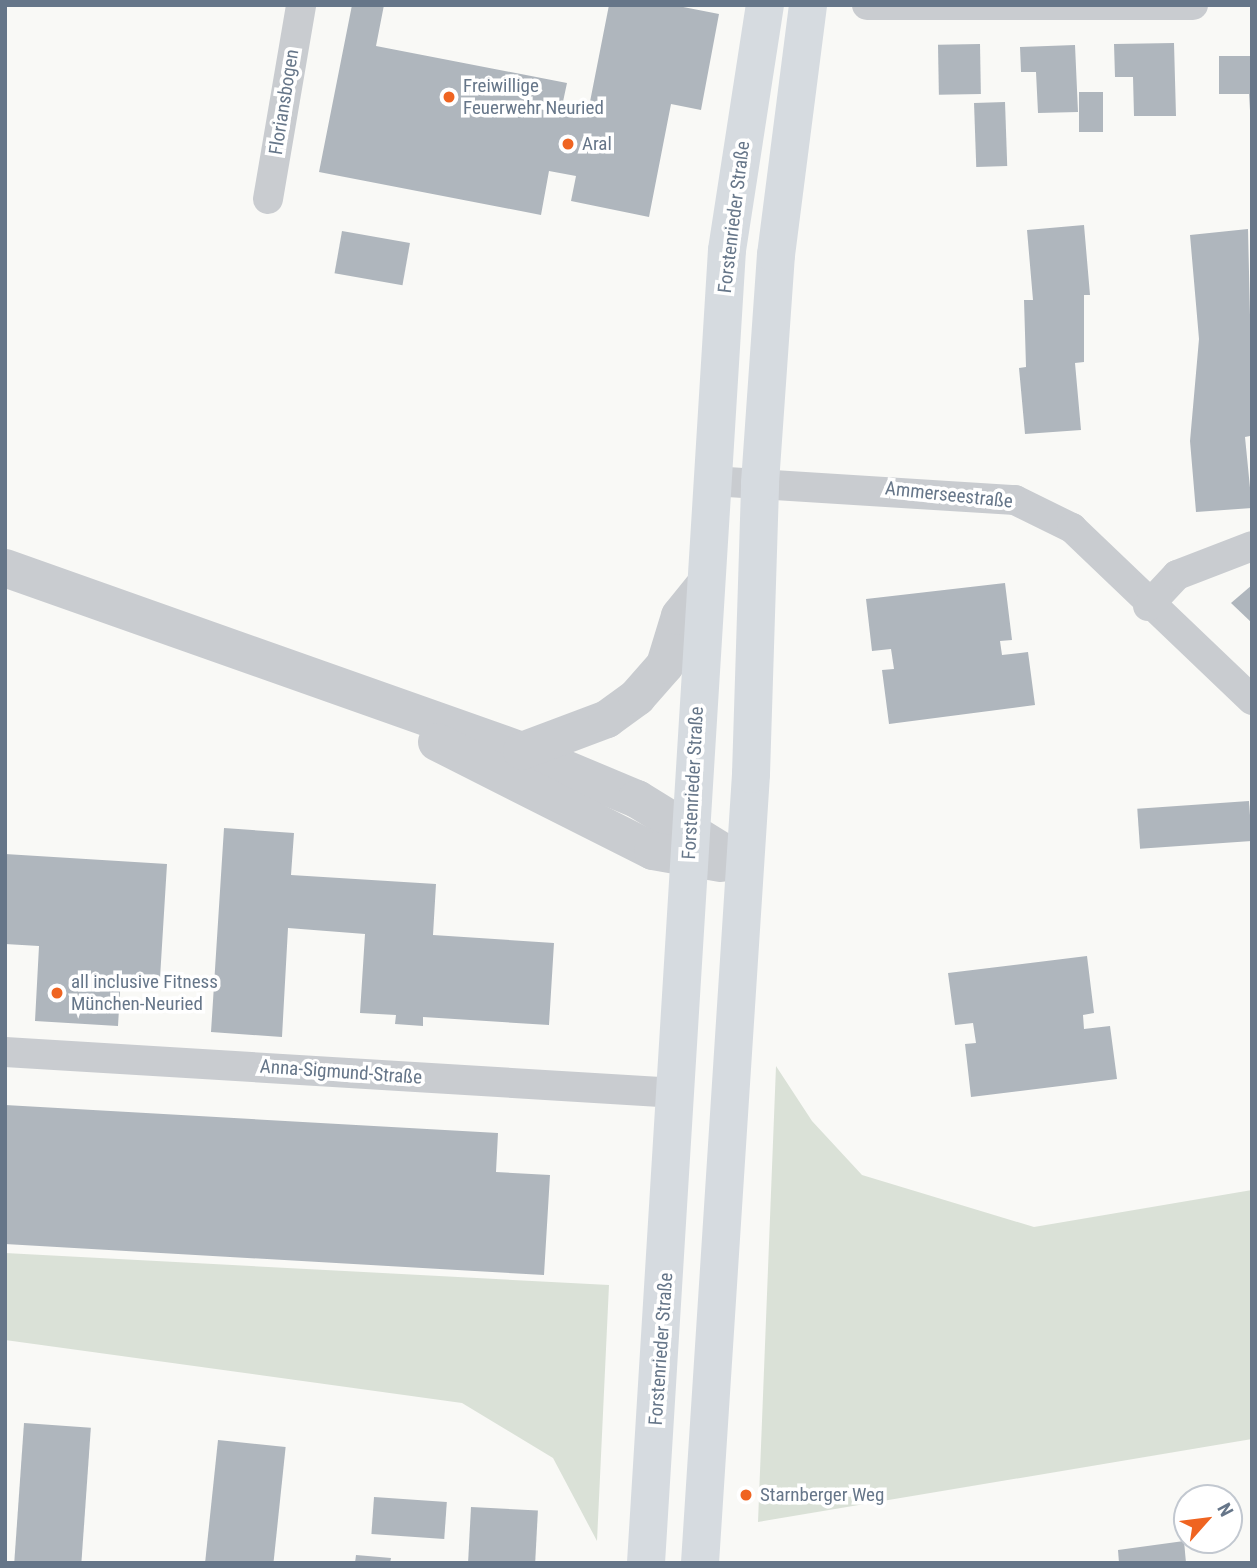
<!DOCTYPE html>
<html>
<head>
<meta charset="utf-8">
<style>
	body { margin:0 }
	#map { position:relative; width:1257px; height:1568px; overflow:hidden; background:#f9f9f6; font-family:"Roboto Condensed",sans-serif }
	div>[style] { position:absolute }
	.green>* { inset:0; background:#dae1d7 }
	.building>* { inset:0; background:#afb6bd; transform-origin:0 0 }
	.minor>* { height:30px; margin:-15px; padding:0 15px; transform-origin:15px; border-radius:15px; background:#c9ccd0 }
	.tertiary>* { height:38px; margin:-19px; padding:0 19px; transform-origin:19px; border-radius:19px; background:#c9ccd0 }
	.secondary>* { height:38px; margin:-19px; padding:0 19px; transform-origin:19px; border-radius:19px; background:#d6dbe0 }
	.dots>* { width:19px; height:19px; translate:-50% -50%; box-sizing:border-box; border:4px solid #fff; border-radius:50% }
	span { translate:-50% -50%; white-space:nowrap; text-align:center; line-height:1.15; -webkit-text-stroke:7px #fff; paint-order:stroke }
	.poi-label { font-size:19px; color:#667689 }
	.left { translate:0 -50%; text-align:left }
	.street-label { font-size:19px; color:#667689 }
	.frame { position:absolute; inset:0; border:7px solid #667689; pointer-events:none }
	.north { position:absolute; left:1173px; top:1484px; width:70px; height:70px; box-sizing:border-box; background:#fff; border:2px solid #c2c8d0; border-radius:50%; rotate:62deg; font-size:19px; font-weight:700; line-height:28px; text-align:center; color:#667689 }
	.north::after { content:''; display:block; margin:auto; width:24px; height:32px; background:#ef6421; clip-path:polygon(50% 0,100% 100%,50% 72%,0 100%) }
</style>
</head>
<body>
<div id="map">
	<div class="green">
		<i style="clip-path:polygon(776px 1066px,812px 1121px,862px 1175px,1034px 1227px,1252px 1190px,1252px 1439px,758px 1522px)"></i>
		<i style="clip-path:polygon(5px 1253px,609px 1285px,597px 1541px,553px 1458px,462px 1403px,5px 1340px)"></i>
	</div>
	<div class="building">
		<i style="clip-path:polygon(352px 5px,384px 5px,376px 46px,567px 83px,561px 111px,587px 117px,609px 5px,673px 5px,719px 14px,701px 110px,671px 104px,649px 217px,571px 201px,576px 176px,549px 171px,541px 215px,319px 172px)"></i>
		<i style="clip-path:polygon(1174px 43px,1176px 116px,1134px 116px,1133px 77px,1115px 77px,1114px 44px)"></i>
		<i style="left:980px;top:44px;width:50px;height:42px;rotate:89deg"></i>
		<i style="clip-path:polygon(1075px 45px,1078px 112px,1038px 113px,1036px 72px,1021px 72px,1020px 47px)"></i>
		<i style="clip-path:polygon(1219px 56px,1252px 56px,1252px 144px,1249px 94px,1219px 94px)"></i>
		<i style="left:1079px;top:92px;width:24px;height:40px"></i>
		<i style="left:1005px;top:102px;width:64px;height:31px;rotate:88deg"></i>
		<i style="clip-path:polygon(1084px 225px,1090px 295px,1084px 295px,1084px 362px,1075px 363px,1081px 430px,1025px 434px,1019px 368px,1026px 367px,1024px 300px,1033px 300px,1027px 230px)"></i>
		<i style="clip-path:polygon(1248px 229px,1252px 402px,1250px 436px,1245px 437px,1252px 508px,1196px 512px,1190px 441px,1199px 339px,1190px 235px)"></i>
		<i style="left:342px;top:231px;width:69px;height:43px;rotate:10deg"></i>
		<i style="clip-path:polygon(1005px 583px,1012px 640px,1000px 641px,1002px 655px,1028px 652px,1035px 705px,889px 724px,882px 670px,894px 669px,891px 649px,872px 651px,866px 599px)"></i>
		<i style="clip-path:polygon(1252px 585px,1252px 623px,1231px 603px)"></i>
		<i style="left:1249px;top:801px;width:40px;height:112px;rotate:86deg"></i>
		<i style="clip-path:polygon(224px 828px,294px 833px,291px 875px,436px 884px,433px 935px,554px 943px,549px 1025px,423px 1017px,423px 1026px,395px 1024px,396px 1015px,360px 1013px,365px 934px,288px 928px,282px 1037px,211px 1032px)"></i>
		<i style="clip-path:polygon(5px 854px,167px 864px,160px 978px,121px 976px,118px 1026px,35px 1021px,39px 946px,5px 944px)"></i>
		<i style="clip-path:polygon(1087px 956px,1094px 1013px,1083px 1015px,1084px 1029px,1110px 1026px,1117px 1079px,971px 1097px,965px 1044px,976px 1043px,973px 1023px,955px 1025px,948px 973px)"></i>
		<i style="clip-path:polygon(5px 1105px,498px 1133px,496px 1172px,550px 1175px,544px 1275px,5px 1244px)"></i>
		<i style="left:24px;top:1423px;width:67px;height:140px;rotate:4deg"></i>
		<i style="left:218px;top:1440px;width:68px;height:124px;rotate:6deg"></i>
		<i style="left:374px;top:1497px;width:73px;height:37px;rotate:4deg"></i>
		<i style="left:471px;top:1507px;width:67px;height:56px;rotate:3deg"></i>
		<i style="clip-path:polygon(1184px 1541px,1186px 1563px,1119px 1563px,1118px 1550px)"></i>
		<i style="clip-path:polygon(356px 1555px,391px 1558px,390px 1563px,355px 1563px)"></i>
	</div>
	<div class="minor">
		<i style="left:867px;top:5px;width:326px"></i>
		<i style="left:268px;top:199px;width:197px;rotate:-80.3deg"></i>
		<i style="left:711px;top:481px;width:305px;rotate:3.6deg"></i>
		<i style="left:1015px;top:500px;width:64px;rotate:26.2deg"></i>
		<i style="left:1072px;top:528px;width:249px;rotate:43.7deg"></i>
		<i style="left:1148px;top:606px;width:42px;rotate:-46.9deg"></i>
		<i style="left:1177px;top:575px;width:80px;rotate:-21.1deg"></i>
		<i style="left:5px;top:1052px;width:673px;rotate:3.49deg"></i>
	</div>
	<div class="tertiary">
		<i style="left:5px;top:568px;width:548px;rotate:19.49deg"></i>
		<i style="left:522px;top:751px;width:125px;rotate:22.7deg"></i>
		<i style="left:637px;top:799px;width:126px;rotate:31.7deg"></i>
		<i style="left:437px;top:742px;width:242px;rotate:26.8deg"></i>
		<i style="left:653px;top:851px;width:69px;rotate:10deg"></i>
		<i style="left:522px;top:751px;width:91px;rotate:-20.6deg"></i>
		<i style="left:607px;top:719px;width:37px;rotate:-36deg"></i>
		<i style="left:637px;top:697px;width:43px;rotate:-48.8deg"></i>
		<i style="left:665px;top:665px;width:51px;rotate:-73deg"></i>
		<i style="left:680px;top:616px;width:35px;rotate:-51deg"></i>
	</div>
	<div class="secondary">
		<i style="left:646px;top:1563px;width:1315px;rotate:-86.47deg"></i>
		<i style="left:727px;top:250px;width:248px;rotate:-81.2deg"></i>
		<i style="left:700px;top:1563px;width:791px;rotate:-86.3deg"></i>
		<i style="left:751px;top:774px;width:291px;rotate:-88.2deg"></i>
		<i style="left:760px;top:483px;width:229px;rotate:-86deg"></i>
		<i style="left:776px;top:255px;width:252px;rotate:-82.7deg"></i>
	</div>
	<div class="dots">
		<i style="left:449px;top:97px;background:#ef6421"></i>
		<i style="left:568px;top:144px;background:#ef6421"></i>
		<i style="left:57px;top:993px;background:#ef6421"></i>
		<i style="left:746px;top:1495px;background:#ef6421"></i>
	</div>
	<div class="poi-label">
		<span class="left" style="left:463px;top:97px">Freiwillige<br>Feuerwehr Neuried</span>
		<span class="left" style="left:582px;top:144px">Aral</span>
		<span class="left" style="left:71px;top:993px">all inclusive Fitness<br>München-Neuried</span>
		<span class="left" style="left:760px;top:1495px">Starnberger Weg</span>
	</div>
	<div class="street-label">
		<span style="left:284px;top:102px;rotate:-81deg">Floriansbogen</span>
		<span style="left:734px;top:217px;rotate:-83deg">Forstenrieder Straße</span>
		<span style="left:949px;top:495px;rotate:6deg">Ammerseestraße</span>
		<span style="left:693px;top:783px;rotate:-87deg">Forstenrieder Straße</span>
		<span style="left:341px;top:1072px;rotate:4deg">Anna-Sigmund-Straße</span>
		<span style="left:661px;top:1349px;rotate:-86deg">Forstenrieder Straße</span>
	</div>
	<div class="frame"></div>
	<div class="north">N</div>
</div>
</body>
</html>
